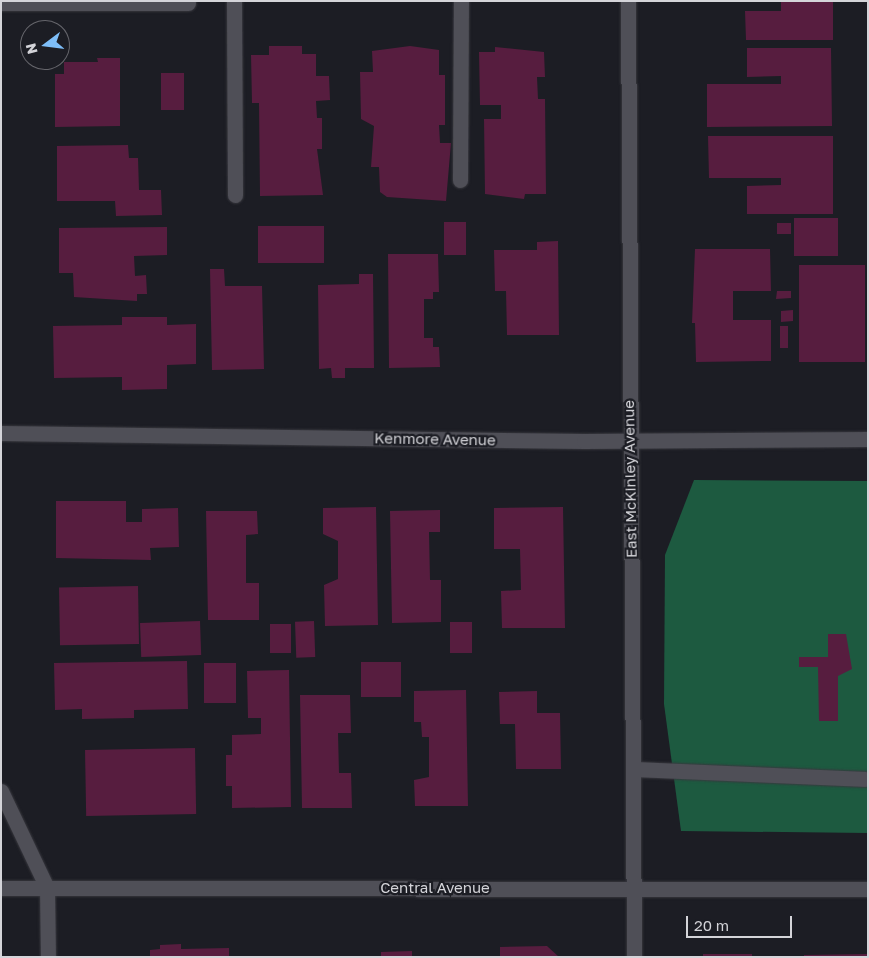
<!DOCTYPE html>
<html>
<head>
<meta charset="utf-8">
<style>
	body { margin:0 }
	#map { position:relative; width:869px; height:958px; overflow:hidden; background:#1c1d24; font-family:"Golos Text",sans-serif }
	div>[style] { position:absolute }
	.forest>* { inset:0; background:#1d5a40 }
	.building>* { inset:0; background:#571d3f; transform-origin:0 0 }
	.roads { filter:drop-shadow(0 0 1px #38383e) drop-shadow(0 0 1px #38383e) }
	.service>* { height:15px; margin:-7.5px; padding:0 7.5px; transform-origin:7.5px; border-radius:7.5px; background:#4f4f57 }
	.minor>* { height:15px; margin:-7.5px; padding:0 7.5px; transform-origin:7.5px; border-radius:7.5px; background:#4f4f57 }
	span { translate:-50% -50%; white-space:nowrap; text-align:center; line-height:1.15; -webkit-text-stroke:4.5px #1c1d24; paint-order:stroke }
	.street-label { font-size:15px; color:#d4d4d9 }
	.frame { position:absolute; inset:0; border:2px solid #d4d4d9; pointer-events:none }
	.north { position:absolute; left:20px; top:20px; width:50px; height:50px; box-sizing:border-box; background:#1c1d24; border:1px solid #66666c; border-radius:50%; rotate:255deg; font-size:14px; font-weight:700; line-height:20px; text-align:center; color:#d4d4d9 }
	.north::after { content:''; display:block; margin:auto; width:18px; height:22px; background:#7ebef9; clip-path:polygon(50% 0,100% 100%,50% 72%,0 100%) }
	.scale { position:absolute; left:686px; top:916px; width:106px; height:22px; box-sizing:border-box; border:2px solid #d4d4d9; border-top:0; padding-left:6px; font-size:15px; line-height:18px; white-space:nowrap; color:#d4d4d9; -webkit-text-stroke:4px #1c1d24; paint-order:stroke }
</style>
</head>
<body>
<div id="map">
	<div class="forest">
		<i style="clip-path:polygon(694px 480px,868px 481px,868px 833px,681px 831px,664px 704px,665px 555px)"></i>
	</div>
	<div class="building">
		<i style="clip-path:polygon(781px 1px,833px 1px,833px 40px,746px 40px,745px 11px,781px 11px)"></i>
		<i style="clip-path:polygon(269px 46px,302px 46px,302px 54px,316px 54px,316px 76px,329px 76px,330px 100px,316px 101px,317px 118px,322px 118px,322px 149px,317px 149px,323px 195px,260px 196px,259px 103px,252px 103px,251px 55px,269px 55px)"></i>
		<i style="clip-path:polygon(410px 46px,439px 50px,439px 75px,445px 75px,445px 125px,439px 125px,440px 143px,451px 143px,446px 201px,387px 197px,380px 192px,379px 167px,371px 167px,374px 126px,361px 119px,360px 72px,373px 72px,372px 51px)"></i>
		<i style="clip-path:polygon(495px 47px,544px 52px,545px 77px,537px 77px,538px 99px,545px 99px,546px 194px,525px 194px,524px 199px,485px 194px,484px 119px,501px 119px,501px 105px,480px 105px,479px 52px,495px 52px)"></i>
		<i style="clip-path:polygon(747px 48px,831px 48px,832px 126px,707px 127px,707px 84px,781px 84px,781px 76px,747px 77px)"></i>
		<i style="clip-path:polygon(97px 58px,120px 58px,120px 126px,55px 127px,55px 74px,64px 74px,64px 62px,98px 62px)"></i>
		<i style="left:184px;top:73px;width:37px;height:23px;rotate:90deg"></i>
		<i style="clip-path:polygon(708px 136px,833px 136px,833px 214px,747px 214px,747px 186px,781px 185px,781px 178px,709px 178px)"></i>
		<i style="clip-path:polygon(128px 145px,129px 158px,138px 158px,139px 190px,161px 190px,162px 215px,116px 216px,115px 201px,57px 201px,57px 146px)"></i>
		<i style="left:794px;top:218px;width:44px;height:38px"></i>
		<i style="left:444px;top:222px;width:22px;height:33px"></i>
		<i style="left:777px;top:223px;width:14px;height:11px"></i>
		<i style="left:324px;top:226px;width:37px;height:66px;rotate:90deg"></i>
		<i style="clip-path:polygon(167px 227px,167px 255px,134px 256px,135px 276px,146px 275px,147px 294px,137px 294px,137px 301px,74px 297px,73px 273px,59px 273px,59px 228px)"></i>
		<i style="clip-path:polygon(558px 241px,559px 335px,507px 335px,506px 291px,495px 291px,494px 250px,537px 250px,537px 242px)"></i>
		<i style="clip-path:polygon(695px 249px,770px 249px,771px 291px,733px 291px,733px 320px,771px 320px,771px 361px,696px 362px,695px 323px,692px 323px)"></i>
		<i style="clip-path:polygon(388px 254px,438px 254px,439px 292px,433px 292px,433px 299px,424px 299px,424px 338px,433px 338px,433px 347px,439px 347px,440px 367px,389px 368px)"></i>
		<i style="left:799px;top:265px;width:66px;height:97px"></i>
		<i style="clip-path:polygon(210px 269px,224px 269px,225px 286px,262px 286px,264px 369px,212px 370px)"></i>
		<i style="clip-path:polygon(359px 274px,373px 274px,374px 368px,345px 368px,345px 378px,332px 378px,331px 368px,319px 369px,318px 285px,359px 284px)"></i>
		<i style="clip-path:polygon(777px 291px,791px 291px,791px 298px,776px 299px)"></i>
		<i style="clip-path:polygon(793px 310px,793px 321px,781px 322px,781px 311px)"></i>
		<i style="clip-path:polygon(122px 317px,167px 317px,167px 325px,196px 324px,196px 364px,167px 365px,167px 389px,122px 390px,122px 377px,54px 378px,53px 326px,122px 325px)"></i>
		<i style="left:780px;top:326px;width:8px;height:22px"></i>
		<i style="clip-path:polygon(56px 501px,126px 501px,126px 522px,142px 522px,142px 509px,178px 508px,179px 547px,150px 548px,151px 560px,56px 558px)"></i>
		<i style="clip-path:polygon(376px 507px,378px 625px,325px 626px,324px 585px,338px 579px,338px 541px,323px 534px,323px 508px)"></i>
		<i style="clip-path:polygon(563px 507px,565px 628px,502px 628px,501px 591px,521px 590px,520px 549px,494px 549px,494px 508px)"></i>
		<i style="clip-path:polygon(440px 510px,440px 532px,429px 532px,430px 580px,441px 580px,441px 622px,392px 623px,390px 511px)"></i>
		<i style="clip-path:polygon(206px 511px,257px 511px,258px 534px,246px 535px,246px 583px,259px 583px,259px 620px,208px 620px)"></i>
		<i style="left:138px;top:586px;width:58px;height:79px;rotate:89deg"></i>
		<i style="left:200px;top:621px;width:34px;height:60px;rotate:88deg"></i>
		<i style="left:314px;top:621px;width:36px;height:19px;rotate:88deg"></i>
		<i style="left:450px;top:622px;width:22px;height:31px"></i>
		<i style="left:270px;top:624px;width:21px;height:29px"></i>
		<i style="clip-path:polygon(828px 634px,846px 634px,852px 669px,838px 676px,838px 721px,819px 721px,818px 667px,799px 667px,799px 657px,828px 657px)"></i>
		<i style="clip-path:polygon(187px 661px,188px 709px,134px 710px,134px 718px,82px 719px,82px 709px,55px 710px,54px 663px)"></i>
		<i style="left:361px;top:662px;width:40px;height:35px"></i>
		<i style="left:204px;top:663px;width:32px;height:40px"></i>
		<i style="clip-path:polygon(289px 670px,291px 807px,232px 808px,232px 786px,226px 786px,226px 755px,232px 755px,232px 735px,261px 734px,261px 718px,248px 718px,247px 671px)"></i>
		<i style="clip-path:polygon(466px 690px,468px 806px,415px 806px,414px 780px,429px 777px,429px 737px,422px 737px,421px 722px,414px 722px,414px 691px)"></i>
		<i style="clip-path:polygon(537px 691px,537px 713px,560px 713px,561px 769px,516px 769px,515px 724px,500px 724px,499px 692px)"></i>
		<i style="clip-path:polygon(300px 695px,350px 695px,351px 733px,338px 733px,339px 773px,351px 773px,352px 808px,302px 808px)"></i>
		<i style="left:195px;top:748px;width:66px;height:110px;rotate:89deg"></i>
		<i style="clip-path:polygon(181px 944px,181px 949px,229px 948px,229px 957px,150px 957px,150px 950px,160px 949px,160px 945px)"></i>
		<i style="clip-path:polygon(547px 946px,559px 957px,500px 957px,500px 947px)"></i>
		<i style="clip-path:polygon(412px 951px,412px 957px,381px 957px,381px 952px)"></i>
		<i style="left:703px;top:954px;width:49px;height:3px"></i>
		<i style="clip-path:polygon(868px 954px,868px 957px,804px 957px,804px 955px)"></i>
	</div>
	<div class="roads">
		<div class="service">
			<i style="left:234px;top:1px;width:194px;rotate:89.7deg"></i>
			<i style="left:460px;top:180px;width:179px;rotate:-89.7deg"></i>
			<i style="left:636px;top:769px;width:229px;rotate:2.5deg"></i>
		</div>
		<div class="minor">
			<i style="left:628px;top:1px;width:956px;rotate:89.64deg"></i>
			<i style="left:1px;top:3px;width:187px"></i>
			<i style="left:1px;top:433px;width:583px;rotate:0.79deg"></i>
			<i style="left:584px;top:441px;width:284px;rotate:-0.4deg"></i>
			<i style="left:1px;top:791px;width:107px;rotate:64.6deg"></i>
			<i style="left:47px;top:888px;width:69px;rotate:89.2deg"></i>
			<i style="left:1px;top:888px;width:867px;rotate:0.07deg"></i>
		</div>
	</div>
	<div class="street-label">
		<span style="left:435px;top:439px;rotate:1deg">Kenmore Avenue</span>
		<span style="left:630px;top:479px;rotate:-91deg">East McKinley Avenue</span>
		<span style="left:435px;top:888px">Central Avenue</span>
	</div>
	<div class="frame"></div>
	<div class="north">N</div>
	<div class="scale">20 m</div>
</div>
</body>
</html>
